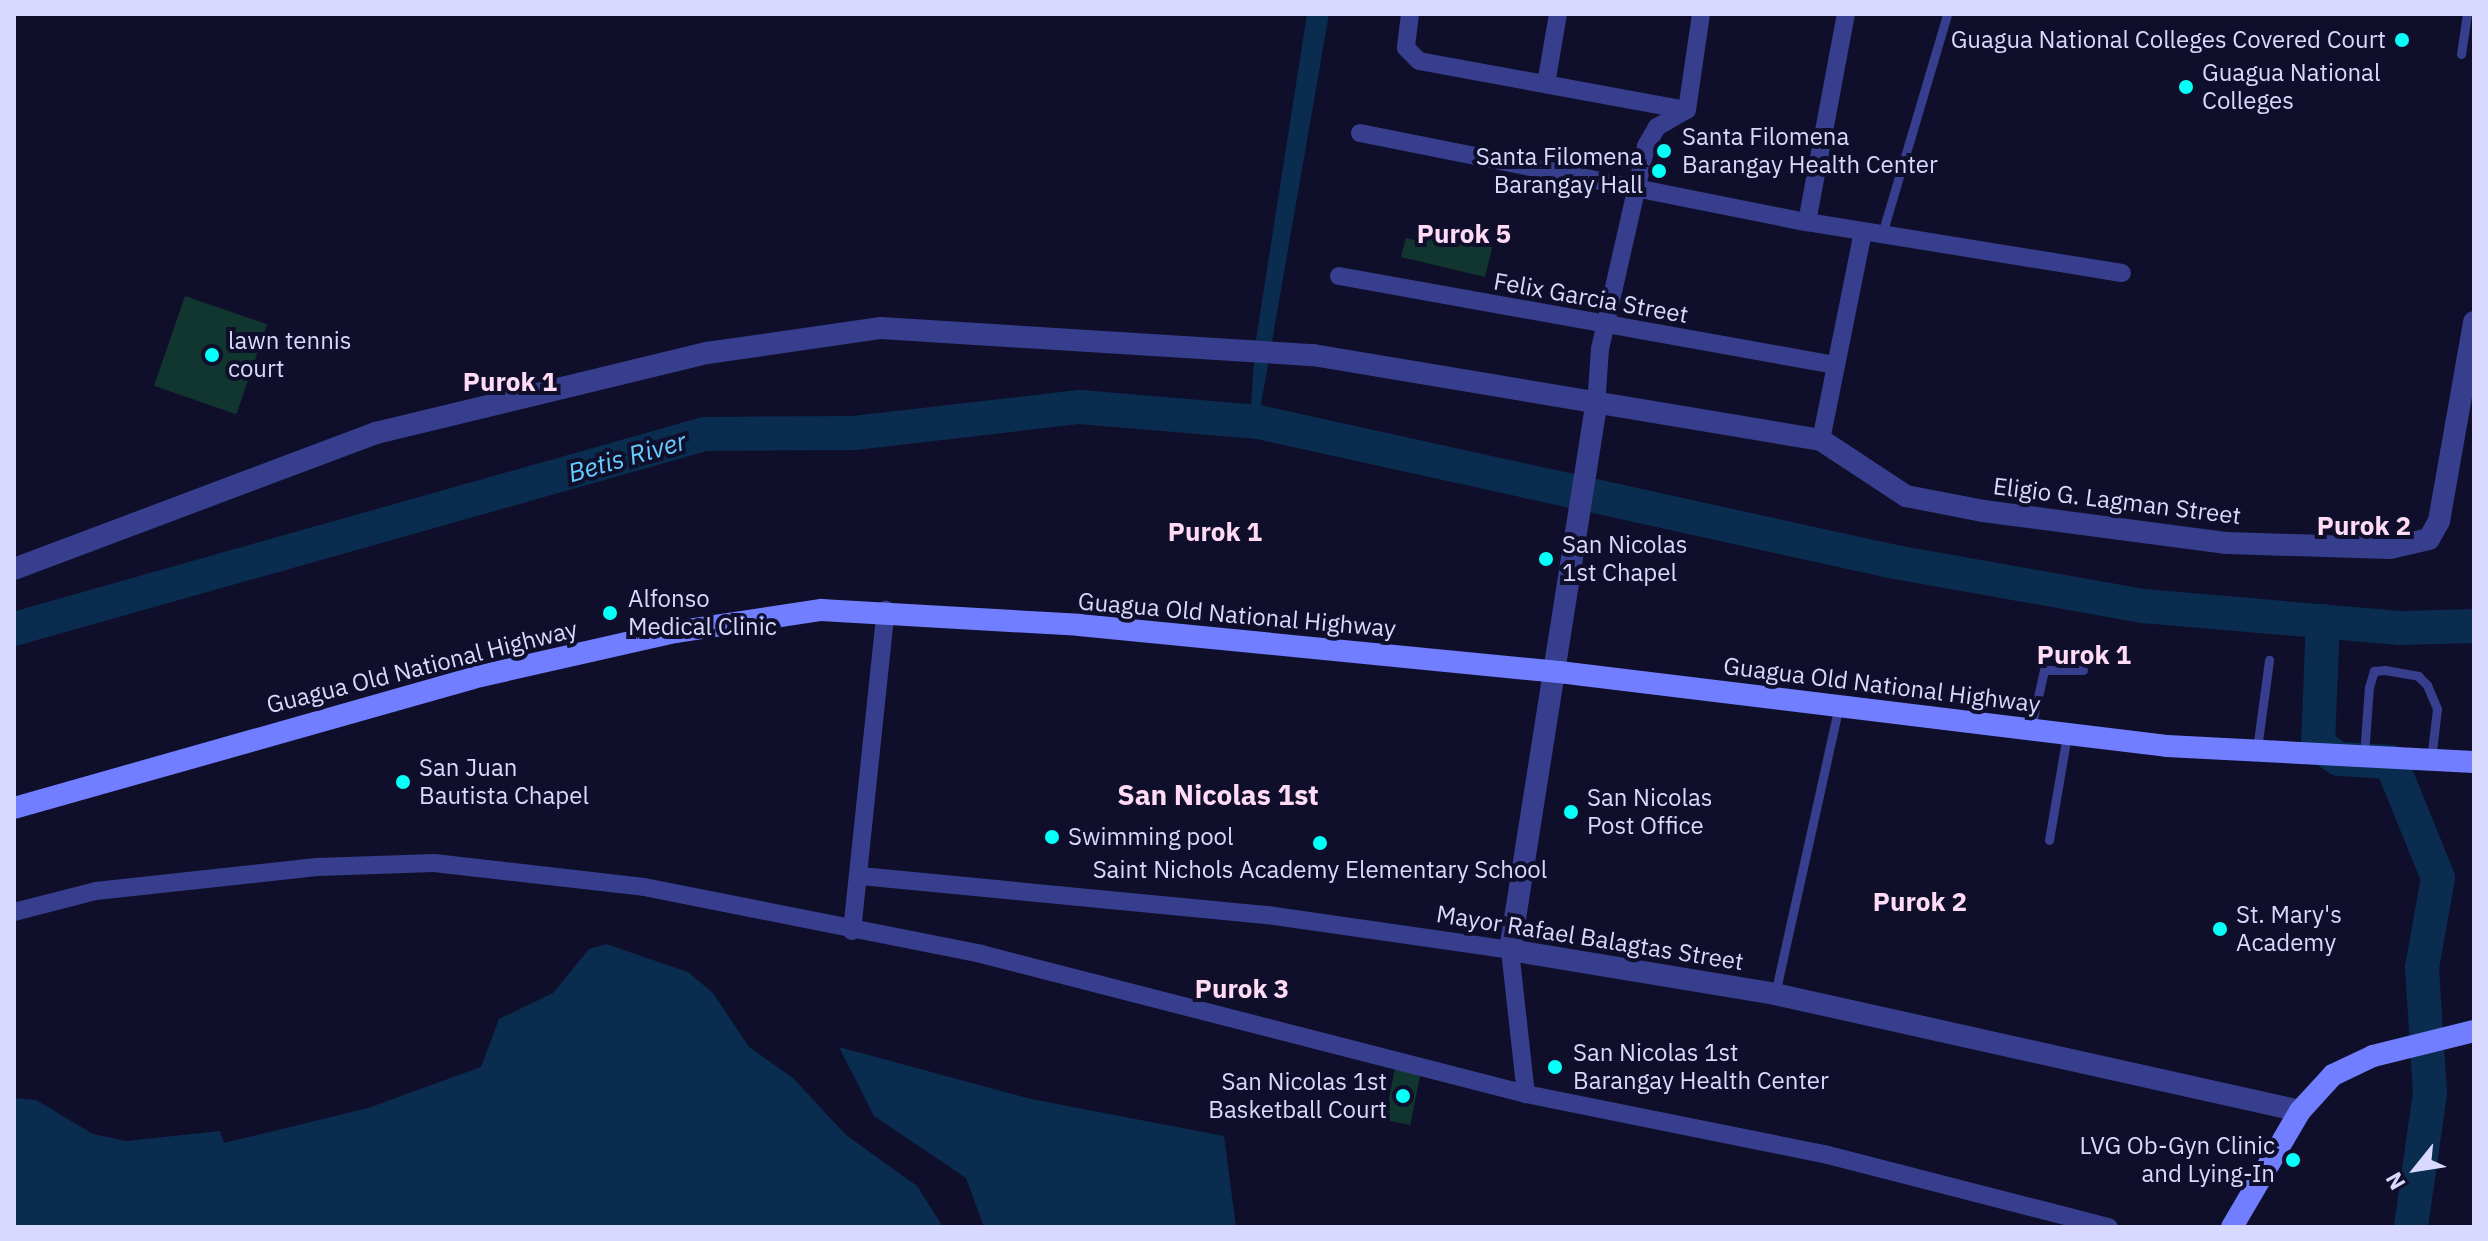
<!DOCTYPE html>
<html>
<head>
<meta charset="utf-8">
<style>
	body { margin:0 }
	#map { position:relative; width:2488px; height:1241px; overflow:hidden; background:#100f2b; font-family:"IBM Plex Sans",sans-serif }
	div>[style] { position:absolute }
	.green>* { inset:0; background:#11352f; transform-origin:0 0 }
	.water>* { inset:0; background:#092c4f }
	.river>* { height:34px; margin:-17px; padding:0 17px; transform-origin:17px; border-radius:17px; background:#092c4f }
	.service>* { height:9px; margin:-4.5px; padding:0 4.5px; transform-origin:4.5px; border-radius:4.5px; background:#373e8d }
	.minor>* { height:18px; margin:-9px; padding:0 9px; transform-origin:9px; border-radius:9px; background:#373e8d }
	.tertiary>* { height:22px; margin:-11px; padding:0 11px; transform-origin:11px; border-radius:11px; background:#373e8d }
	.secondary>* { height:22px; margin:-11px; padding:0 11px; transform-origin:11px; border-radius:11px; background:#707eff }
	.dots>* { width:22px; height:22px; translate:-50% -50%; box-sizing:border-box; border:4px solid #100f2b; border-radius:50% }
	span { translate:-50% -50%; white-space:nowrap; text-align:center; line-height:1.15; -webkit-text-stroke:8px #100f2b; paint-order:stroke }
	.poi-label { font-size:24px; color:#d9d9ff }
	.right { translate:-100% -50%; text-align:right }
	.left { translate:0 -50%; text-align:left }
	.street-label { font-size:24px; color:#d9d9ff }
	.neighbourhood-label { font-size:26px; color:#ffdbf6; font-weight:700 }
	.water-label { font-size:26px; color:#67ccff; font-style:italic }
	.quarter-label { font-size:28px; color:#ffdbf6; font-weight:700 }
	.frame { position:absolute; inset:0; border:16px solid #d9d9ff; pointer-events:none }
	.north { position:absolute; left:2376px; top:1129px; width:80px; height:80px; -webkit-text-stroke:6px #100f2b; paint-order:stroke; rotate:240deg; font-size:22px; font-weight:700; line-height:32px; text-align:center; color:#d9d9ff }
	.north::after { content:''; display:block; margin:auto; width:28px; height:36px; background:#d9d9ff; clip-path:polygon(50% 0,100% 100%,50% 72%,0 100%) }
</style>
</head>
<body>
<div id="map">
	<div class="green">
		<i style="clip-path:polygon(1426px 229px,1493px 244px,1485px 277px,1401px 257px,1406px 238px,1423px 242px)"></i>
		<i style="left:185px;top:296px;width:87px;height:95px;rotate:19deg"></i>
		<i style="left:1395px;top:1068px;width:26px;height:53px;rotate:11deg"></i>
	</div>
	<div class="water">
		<i style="clip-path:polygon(1307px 14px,1329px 14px,1259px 416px,1251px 405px,1255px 346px)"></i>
		<i style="clip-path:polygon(606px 944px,688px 972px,713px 993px,749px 1047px,793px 1078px,846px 1135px,917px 1186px,943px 1227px,14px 1227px,14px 1098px,36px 1100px,93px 1134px,126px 1141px,220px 1131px,224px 1143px,368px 1108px,481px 1067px,499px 1019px,553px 993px,589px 949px)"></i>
		<i style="clip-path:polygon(839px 1047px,1031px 1099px,1224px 1136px,1236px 1227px,984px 1227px,966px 1178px,874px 1116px)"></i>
	</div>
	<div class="river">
		<i style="left:2323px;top:621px;width:124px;rotate:92.3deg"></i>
		<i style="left:2318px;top:745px;width:25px;rotate:34deg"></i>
		<i style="left:2339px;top:759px;width:52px;rotate:3.3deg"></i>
		<i style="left:2391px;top:762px;width:125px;rotate:67.9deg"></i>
		<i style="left:2438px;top:878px;width:91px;rotate:100.1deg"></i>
		<i style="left:2422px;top:968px;width:125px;rotate:86.3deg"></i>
		<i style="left:2430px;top:1093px;width:135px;rotate:98.1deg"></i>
		<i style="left:14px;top:629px;width:718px;rotate:-15.76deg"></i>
		<i style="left:705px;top:434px;width:149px;rotate:-0.4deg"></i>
		<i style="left:854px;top:433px;width:227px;rotate:-6.6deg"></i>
		<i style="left:1080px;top:407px;width:179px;rotate:4.8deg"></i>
		<i style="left:1258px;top:422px;width:647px;rotate:12.4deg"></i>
		<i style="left:1890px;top:561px;width:257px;rotate:10.1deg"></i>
		<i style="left:2143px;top:606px;width:260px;rotate:4.9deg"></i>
		<i style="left:2402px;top:628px;width:72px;rotate:-1.6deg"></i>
	</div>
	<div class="service">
		<i style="left:2461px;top:54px;width:40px;rotate:-81.5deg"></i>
		<i style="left:1882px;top:234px;width:229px;rotate:-73.5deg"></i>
		<i style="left:2031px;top:728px;width:59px;rotate:-77.4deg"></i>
		<i style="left:2044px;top:670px;width:39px"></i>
		<i style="left:2257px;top:749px;width:90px;rotate:-82.3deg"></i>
		<i style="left:2364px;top:756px;width:69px;rotate:-85.9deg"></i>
		<i style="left:2369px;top:687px;width:17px;rotate:-73deg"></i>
		<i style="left:2374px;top:671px;width:11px;rotate:-5deg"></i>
		<i style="left:2385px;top:670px;width:34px;rotate:10deg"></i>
		<i style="left:2418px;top:676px;width:13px;rotate:45deg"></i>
		<i style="left:2427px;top:685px;width:26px;rotate:67deg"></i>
		<i style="left:2437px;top:709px;width:50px;rotate:96.8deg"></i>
		<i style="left:2049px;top:840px;width:107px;rotate:-80.3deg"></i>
		<i style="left:1775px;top:994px;width:296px;rotate:-77.5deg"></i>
	</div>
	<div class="minor">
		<i style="left:1410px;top:14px;width:34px;rotate:97deg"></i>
		<i style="left:1406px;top:48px;width:18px;rotate:45deg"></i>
		<i style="left:1419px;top:61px;width:272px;rotate:10.4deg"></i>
		<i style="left:1546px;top:84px;width:71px;rotate:-80.3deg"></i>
		<i style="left:1687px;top:110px;width:97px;rotate:-81.7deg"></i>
		<i style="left:1360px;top:133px;width:456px;rotate:11.3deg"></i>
		<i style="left:1807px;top:222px;width:319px;rotate:9.2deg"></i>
		<i style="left:1807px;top:222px;width:212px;rotate:-79.4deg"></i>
		<i style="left:1339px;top:276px;width:504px;rotate:10.17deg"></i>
		<i style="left:1596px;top:406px;width:57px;rotate:-86deg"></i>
		<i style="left:1600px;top:349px;width:208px;rotate:-77.2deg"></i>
		<i style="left:1646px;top:146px;width:22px;rotate:-60deg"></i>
		<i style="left:1657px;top:127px;width:34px;rotate:-30deg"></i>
		<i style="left:1821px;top:440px;width:213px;rotate:-78.6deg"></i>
		<i style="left:861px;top:876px;width:409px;rotate:5.5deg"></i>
		<i style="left:1268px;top:915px;width:245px;rotate:8.2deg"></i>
		<i style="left:1510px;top:950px;width:145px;rotate:83.7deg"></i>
		<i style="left:14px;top:912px;width:85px;rotate:-14.4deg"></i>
		<i style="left:96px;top:891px;width:222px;rotate:-6.2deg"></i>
		<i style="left:317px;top:867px;width:117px;rotate:-2deg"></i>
		<i style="left:434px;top:863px;width:211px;rotate:6.5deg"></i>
		<i style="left:644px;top:887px;width:344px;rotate:11.2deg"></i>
		<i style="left:981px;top:954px;width:563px;rotate:14.41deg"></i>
		<i style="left:1526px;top:1094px;width:304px;rotate:11.4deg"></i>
		<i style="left:1824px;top:1154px;width:294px;rotate:14.4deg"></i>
		<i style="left:852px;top:931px;width:323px;rotate:-84deg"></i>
	</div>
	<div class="tertiary">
		<i style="left:1596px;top:406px;width:551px;rotate:98.98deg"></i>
		<i style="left:1510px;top:950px;width:269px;rotate:9.4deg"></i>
		<i style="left:1775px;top:994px;width:538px;rotate:12.56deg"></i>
		<i style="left:14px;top:569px;width:387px;rotate:-20.6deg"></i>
		<i style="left:376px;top:433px;width:341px;rotate:-13.6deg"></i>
		<i style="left:707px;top:353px;width:176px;rotate:-8.2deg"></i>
		<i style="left:881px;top:328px;width:433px;rotate:3.6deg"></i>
		<i style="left:1313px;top:355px;width:515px;rotate:9.5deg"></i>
		<i style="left:1821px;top:440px;width:102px;rotate:33.4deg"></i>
		<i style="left:1906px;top:496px;width:78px;rotate:11deg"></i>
		<i style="left:1983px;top:511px;width:246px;rotate:7.5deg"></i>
		<i style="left:2227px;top:543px;width:163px;rotate:1.8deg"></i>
		<i style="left:2390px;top:548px;width:40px;rotate:-13deg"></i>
		<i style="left:2429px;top:539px;width:21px;rotate:-61deg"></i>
		<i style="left:2439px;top:521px;width:202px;rotate:-80deg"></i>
	</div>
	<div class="secondary">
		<i style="left:14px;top:808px;width:476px;rotate:-15.8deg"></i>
		<i style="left:472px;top:678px;width:208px;rotate:-12.8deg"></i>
		<i style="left:675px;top:632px;width:148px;rotate:-8.6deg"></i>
		<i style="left:821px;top:610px;width:258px;rotate:3.3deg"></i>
		<i style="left:1079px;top:625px;width:482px;rotate:5.6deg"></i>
		<i style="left:1559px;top:672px;width:612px;rotate:6.94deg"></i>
		<i style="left:2167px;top:746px;width:307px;rotate:3deg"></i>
		<i style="left:2232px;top:1227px;width:134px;rotate:-59.6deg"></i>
		<i style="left:2300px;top:1111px;width:49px;rotate:-47.5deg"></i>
		<i style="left:2333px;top:1075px;width:44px;rotate:-25.4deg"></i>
		<i style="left:2373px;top:1056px;width:104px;rotate:-13.9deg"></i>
	</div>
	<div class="dots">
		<i style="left:2402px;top:40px;background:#05fff9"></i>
		<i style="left:2186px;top:87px;background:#05fff9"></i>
		<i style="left:1664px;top:151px;background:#05fff9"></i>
		<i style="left:1659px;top:171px;background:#05fff9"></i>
		<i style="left:212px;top:355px;background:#05fff9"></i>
		<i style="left:1546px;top:559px;background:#05fff9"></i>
		<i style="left:610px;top:613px;background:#05fff9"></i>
		<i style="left:403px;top:782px;background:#05fff9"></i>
		<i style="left:1571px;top:812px;background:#05fff9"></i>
		<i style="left:1052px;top:837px;background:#05fff9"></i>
		<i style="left:1320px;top:843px;background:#05fff9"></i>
		<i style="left:2220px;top:929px;background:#05fff9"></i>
		<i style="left:1555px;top:1067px;background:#05fff9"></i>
		<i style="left:1403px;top:1096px;background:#05fff9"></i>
		<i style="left:2293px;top:1160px;background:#05fff9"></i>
	</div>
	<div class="poi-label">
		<span class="right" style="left:2386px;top:40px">Guagua National Colleges Covered Court</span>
		<span class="left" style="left:2202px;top:87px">Guagua National<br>Colleges</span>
		<span class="left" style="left:1682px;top:151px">Santa Filomena<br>Barangay Health Center</span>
		<span class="right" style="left:1643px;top:171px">Santa Filomena<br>Barangay Hall</span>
		<span class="left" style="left:228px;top:355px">lawn tennis<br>court</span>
		<span class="left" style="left:1562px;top:559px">San Nicolas<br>1st Chapel</span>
		<span class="left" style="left:628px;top:613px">Alfonso<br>Medical Clinic</span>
		<span class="left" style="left:419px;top:782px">San Juan<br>Bautista Chapel</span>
		<span class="left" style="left:1587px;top:812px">San Nicolas<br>Post Office</span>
		<span class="left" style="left:1068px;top:837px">Swimming pool</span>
		<span style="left:1320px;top:870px">Saint Nichols Academy Elementary School</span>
		<span class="left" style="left:2236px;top:929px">St. Mary's<br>Academy</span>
		<span class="left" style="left:1573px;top:1067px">San Nicolas 1st<br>Barangay Health Center</span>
		<span class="right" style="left:1387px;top:1096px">San Nicolas 1st<br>Basketball Court</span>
		<span class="right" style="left:2275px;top:1160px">LVG Ob-Gyn Clinic<br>and Lying-In</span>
	</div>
	<div class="street-label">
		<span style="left:1591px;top:298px;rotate:10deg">Felix Garcia Street</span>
		<span style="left:2117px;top:501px;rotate:7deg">Eligio G. Lagman Street</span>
		<span style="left:1237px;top:615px;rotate:5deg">Guagua Old National Highway</span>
		<span style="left:422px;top:667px;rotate:-14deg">Guagua Old National Highway</span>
		<span style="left:1882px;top:685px;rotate:7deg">Guagua Old National Highway</span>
		<span style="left:1590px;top:938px;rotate:9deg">Mayor Rafael Balagtas Street</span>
	</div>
	<div class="neighbourhood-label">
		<span style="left:1464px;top:234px">Purok 5</span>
		<span style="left:510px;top:382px">Purok 1</span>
		<span style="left:2364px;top:526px">Purok 2</span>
		<span style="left:1215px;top:532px">Purok 1</span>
		<span style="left:2084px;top:655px">Purok 1</span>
		<span style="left:1920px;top:902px">Purok 2</span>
		<span style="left:1242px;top:989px">Purok 3</span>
	</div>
	<div class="water-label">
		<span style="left:627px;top:457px;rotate:-16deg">Betis River</span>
	</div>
	<div class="quarter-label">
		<span style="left:1218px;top:795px">San Nicolas 1st</span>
	</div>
	<div class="frame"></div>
	<div class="north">N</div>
</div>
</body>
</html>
